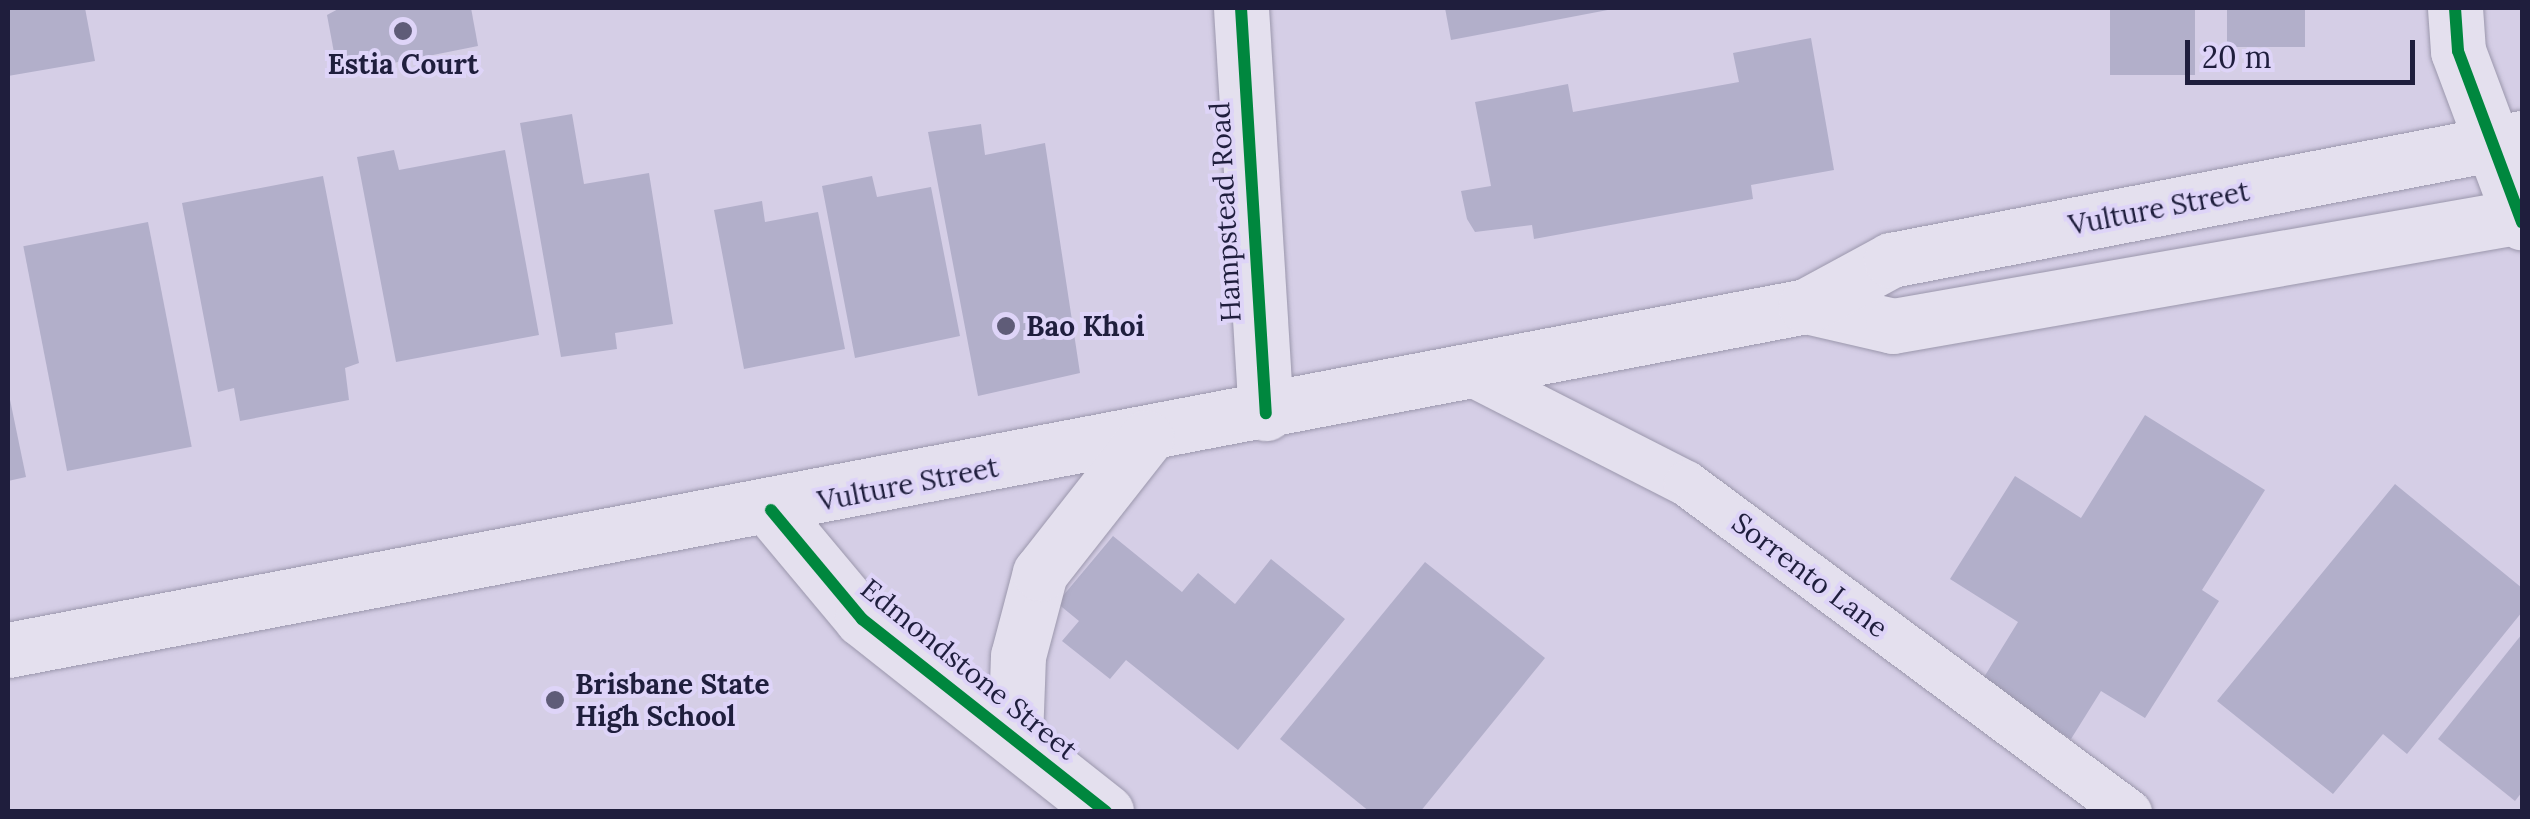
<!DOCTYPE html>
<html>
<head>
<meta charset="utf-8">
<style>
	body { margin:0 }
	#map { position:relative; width:2530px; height:819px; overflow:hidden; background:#d5cee6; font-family:Lora,serif }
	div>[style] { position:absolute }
	.building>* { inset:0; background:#b2afca; transform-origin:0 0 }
	.roads { filter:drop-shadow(0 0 2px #9b97ac) drop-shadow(0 0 2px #9b97ac) }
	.lane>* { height:45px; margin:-22.5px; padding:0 22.5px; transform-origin:22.5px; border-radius:22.5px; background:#e4e0ee }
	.street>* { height:55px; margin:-27.5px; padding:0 27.5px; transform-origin:27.5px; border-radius:27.5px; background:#e4e0ee }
	.secondary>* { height:55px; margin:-27.5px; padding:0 27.5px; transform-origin:27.5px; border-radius:27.5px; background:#e4e0ee }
	.cycleway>* { height:12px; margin:-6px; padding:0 6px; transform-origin:6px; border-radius:6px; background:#00873e }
	.dots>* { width:28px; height:28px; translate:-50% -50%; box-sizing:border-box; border:5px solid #ded4f8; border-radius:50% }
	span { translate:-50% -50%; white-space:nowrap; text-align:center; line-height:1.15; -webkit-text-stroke:8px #ded4f8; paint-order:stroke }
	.poi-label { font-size:28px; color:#1f1e3d; font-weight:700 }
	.left { translate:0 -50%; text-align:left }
	.street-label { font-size:28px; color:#1f1e3d }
	.frame { position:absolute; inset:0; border:10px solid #1f1e3d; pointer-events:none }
	.scale { position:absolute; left:2185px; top:40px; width:230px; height:45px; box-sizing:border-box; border:5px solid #1f1e3d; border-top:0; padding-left:12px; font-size:30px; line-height:35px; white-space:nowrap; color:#1f1e3d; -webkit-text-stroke:8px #ded4f8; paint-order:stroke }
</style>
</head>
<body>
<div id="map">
	<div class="building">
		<i style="clip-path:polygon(8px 8px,85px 8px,95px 61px,8px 76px)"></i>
		<i style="clip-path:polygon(340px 8px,471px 8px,478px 46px,338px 74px,327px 15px)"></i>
		<i style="clip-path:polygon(1445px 8px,1613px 8px,1613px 9px,1451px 40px)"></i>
		<i style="left:2110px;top:8px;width:85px;height:67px"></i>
		<i style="left:2227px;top:8px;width:78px;height:39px"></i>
		<i style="clip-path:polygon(1811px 38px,1834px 170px,1751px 185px,1753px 199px,1534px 239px,1532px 225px,1475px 232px,1467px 219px,1461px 191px,1491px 186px,1475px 102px,1568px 84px,1573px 112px,1739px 82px,1733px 53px)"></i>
		<i style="clip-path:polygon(572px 114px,584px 184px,649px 173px,673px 324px,615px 333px,617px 349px,561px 357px,520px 123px)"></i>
		<i style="clip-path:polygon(981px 124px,985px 155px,1045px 143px,1080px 373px,978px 396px,928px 132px)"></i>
		<i style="clip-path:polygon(394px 150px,399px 170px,505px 150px,539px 335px,396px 362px,357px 157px)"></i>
		<i style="clip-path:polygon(323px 176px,359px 363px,345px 368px,349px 400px,240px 421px,234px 388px,218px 392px,182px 203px)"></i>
		<i style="clip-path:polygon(872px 176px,877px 197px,931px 187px,960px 336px,855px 358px,822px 186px)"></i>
		<i style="clip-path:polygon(762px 201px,765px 222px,818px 212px,845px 349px,744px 369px,714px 210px)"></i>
		<i style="left:148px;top:222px;width:229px;height:127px;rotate:79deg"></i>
		<i style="clip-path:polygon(8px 390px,26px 477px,8px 481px)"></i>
		<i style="clip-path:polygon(2145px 415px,2265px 490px,2202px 590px,2219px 601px,2145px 718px,2101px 691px,2071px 739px,1981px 682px,2018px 622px,1950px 579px,2015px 476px,2081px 518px)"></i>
		<i style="clip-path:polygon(2395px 484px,2522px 588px,2522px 612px,2407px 754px,2383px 734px,2333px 794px,2217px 701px)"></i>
		<i style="clip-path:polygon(1113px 536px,1182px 592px,1198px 573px,1235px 604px,1271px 559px,1345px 619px,1238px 750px,1126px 660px,1110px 679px,1062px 641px,1079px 621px,1057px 603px)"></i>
		<i style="clip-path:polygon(1425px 562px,1545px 658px,1420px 812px,1370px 812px,1280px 739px)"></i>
		<i style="clip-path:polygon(2522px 634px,2522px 792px,2515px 801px,2438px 739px)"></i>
	</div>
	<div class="roads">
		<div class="lane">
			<i style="left:1470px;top:373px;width:242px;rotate:27deg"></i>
			<i style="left:1686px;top:483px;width:552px;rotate:36.6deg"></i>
		</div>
		<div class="street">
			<i style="left:2455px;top:8px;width:43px;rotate:86deg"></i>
			<i style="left:2458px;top:51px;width:183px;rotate:69.5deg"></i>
			<i style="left:771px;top:510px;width:142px;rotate:50.1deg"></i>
			<i style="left:862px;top:619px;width:311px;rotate:38.3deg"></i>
		</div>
		<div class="secondary">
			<i style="left:1241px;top:8px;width:406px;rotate:86.5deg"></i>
			<i style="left:1806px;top:306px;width:89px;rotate:12.9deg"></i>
			<i style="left:1893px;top:326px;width:639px;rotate:-9.92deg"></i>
			<i style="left:8px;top:650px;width:1831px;rotate:-10.83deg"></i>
			<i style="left:1806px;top:306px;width:97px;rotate:-28.4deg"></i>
			<i style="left:1891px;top:260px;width:643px;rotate:-10.94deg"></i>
			<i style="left:1015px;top:738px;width:82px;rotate:-87.9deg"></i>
			<i style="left:1018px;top:656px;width:86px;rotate:-75.2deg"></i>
			<i style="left:1040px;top:573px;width:172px;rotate:-51.9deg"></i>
		</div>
	</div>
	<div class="cycleway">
		<i style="left:1241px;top:8px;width:406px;rotate:86.5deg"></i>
		<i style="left:2455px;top:8px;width:43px;rotate:86deg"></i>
		<i style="left:2458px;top:51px;width:183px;rotate:69.5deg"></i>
		<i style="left:771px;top:510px;width:142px;rotate:50.1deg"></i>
		<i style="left:862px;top:619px;width:311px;rotate:38.3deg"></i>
	</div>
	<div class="dots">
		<i style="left:403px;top:31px;background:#5f5c78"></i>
		<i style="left:1006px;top:326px;background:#5f5c78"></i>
		<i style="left:555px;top:700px;background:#5f5c78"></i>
	</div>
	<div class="poi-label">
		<span style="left:403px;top:64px">Estia Court</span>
		<span class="left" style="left:1026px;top:326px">Bao Khoi</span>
		<span class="left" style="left:575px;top:700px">Brisbane State<br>High School</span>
	</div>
	<div class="street-label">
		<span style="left:2159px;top:208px;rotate:-11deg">Vulture Street</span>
		<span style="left:1225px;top:212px;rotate:-93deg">Hampstead Road</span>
		<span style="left:908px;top:484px;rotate:-11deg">Vulture Street</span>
		<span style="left:1810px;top:575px;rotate:37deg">Sorrento Lane</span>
		<span style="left:969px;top:669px;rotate:39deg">Edmondstone Street</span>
	</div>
	<div class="frame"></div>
	<div class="scale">20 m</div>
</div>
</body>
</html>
